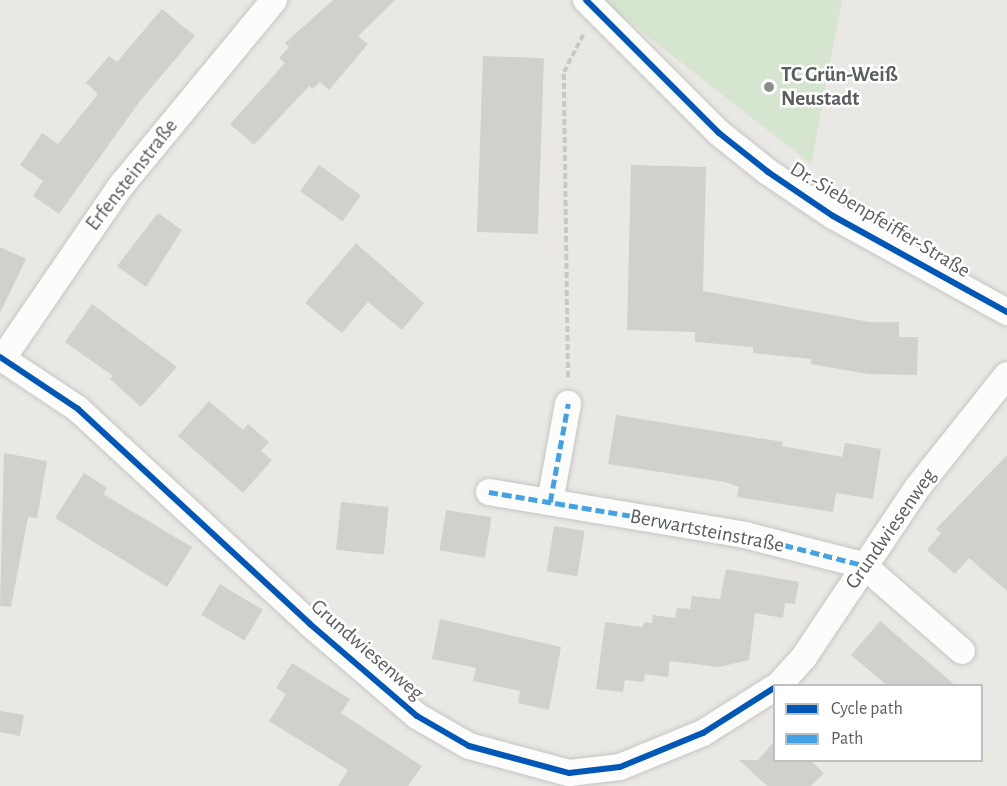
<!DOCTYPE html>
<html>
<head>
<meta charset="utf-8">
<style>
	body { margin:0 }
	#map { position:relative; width:1007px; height:786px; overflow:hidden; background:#eae8e4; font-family:"Alegreya Sans",sans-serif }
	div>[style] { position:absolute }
	.green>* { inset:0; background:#d5e5d0 }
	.building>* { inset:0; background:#d1d0cd; transform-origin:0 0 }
	.path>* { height:4px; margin-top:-2px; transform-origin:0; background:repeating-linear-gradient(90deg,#c5cac7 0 6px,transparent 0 9px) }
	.roads { filter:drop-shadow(0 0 2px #c5c5c5) drop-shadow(0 0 2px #c5c5c5) }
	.minor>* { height:26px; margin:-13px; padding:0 13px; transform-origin:13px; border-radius:13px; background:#fcfcfb }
	.quiet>* { height:4.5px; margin-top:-2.25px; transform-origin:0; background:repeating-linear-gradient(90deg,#42a2e6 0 9px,transparent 0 13.5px) }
	.cycleway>* { height:6px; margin:-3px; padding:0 3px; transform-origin:3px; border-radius:3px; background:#0057b8 }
	.dots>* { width:16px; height:16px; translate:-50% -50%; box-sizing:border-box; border:3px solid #fff; border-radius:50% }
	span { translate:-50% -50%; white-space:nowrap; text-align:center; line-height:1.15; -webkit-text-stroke:5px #fff; paint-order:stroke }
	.poi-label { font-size:21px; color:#5a5e61; font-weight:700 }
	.left { translate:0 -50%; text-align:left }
	.street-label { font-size:21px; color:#5a5e61 }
	.legend { position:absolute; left:773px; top:684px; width:210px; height:78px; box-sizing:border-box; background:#fff; border:2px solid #bdbfc0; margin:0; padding:8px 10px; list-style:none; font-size:18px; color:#5a5e61 }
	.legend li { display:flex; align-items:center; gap:12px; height:30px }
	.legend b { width:30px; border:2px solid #bdbfc0 }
</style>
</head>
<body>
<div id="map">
	<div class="green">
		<i style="clip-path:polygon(605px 0,842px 0,811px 164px,613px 9px)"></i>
	</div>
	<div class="building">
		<i style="clip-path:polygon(333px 0,395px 0,358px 36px,368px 44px,329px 90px,320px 82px,313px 89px,309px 86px,254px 145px,230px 124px,285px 63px,279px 58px,289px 47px,285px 43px)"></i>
		<i style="clip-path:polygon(162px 9px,195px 36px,140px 101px,59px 214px,33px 196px,43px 181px,20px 165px,42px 133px,58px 144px,98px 94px,86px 83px,109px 56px,117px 62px)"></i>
		<i style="left:483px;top:56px;width:61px;height:176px;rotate:2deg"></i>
		<i style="left:319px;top:165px;width:52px;height:32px;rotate:36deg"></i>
		<i style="clip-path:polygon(631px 165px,706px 167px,703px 291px,870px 322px,899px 322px,899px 337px,918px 337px,917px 375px,868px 374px,811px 364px,811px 359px,753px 353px,753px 347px,695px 342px,695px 332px,627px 330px)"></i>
		<i style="clip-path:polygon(158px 213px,182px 230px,146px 287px,117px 266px)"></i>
		<i style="clip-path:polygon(356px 243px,424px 303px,402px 330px,368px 302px,342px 333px,305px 303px)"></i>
		<i style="clip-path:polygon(0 247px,26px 259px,0 313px)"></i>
		<i style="clip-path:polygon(92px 304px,177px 367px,141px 407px,110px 379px,113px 376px,65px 342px)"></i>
		<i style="clip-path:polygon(209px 401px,243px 430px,248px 424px,269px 442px,261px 451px,272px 460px,243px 493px,178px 436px)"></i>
		<i style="clip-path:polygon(616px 415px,783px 442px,782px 446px,842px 457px,845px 443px,881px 449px,873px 499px,836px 493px,833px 512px,737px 497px,739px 487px,725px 482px,608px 464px)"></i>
		<i style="clip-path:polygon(4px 453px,47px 461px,37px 518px,28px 517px,11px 607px,0 606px)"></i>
		<i style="clip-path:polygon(1007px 455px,1007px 591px,969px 558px,955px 574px,927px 550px,941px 533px,936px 529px)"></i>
		<i style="clip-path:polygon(84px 473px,107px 488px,103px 494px,192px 547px,167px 587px,55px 518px)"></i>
		<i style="left:341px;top:502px;width:48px;height:48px;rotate:6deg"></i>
		<i style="left:446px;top:510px;width:46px;height:41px;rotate:9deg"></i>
		<i style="left:554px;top:526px;width:31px;height:46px;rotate:9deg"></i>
		<i style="clip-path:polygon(726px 569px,799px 582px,795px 604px,785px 603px,783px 618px,755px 613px,749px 660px,719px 667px,670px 661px,668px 677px,645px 674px,644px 682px,625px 680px,623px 692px,596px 689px,605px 622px,643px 627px,644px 622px,652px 623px,653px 615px,675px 618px,677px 608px,690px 609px,692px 596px,720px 599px)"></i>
		<i style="left:220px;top:584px;width:50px;height:36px;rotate:31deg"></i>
		<i style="clip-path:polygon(440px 619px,561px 647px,549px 710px,518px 703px,520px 691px,473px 681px,476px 668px,432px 659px)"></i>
		<i style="clip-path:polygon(880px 621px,956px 686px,888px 686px,851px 655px)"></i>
		<i style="clip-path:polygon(292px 663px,350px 699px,341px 713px,422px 766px,408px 786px,338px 786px,348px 770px,269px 721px,286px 694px,276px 688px)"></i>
		<i style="clip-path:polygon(0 711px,24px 715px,20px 736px,0 732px)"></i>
		<i style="clip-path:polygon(774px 742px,774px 760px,810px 760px,824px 773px,811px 786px,767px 786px,739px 760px,758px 760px)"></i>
	</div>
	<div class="path">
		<i style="left:568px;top:377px;width:305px;rotate:-90.8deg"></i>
		<i style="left:564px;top:72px;width:42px;rotate:-62.8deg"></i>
	</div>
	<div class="roads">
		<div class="minor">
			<i style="left:586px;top:0;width:188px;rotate:45deg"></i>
			<i style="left:719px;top:133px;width:63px;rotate:38.5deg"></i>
			<i style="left:768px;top:172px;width:78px;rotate:34.1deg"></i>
			<i style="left:833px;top:216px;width:199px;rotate:28.9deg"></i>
			<i style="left:0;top:357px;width:94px;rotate:33.7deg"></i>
			<i style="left:78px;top:409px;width:316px;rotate:42.8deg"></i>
			<i style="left:310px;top:624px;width:141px;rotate:40.7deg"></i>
			<i style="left:417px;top:716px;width:60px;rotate:30deg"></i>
			<i style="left:469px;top:746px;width:104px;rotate:15.1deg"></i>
			<i style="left:569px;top:773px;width:51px;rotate:-6.7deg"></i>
			<i style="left:620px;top:767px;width:90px;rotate:-22.3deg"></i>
			<i style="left:703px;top:733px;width:84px;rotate:-32.4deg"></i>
			<i style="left:3px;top:358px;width:207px;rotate:-55.6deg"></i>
			<i style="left:120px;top:187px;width:242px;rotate:-50.5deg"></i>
			<i style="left:489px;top:492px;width:260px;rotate:9.5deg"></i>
			<i style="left:745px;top:535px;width:122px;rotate:14.3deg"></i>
			<i style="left:863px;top:565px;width:131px;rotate:41deg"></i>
			<i style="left:550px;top:502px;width:100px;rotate:-79.6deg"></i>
			<i style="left:778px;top:686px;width:39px;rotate:-48deg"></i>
			<i style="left:804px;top:657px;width:205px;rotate:-56.2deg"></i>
			<i style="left:918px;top:487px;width:143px;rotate:-51.5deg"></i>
		</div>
	</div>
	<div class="quiet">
		<i style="left:489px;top:492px;width:260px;rotate:9.5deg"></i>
		<i style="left:745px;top:535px;width:122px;rotate:14.3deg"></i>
		<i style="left:550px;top:502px;width:100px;rotate:-79.6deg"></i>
	</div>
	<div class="cycleway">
		<i style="left:586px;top:0;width:188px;rotate:45deg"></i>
		<i style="left:719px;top:133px;width:63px;rotate:38.5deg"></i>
		<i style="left:768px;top:172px;width:78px;rotate:34.1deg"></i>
		<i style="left:833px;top:216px;width:199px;rotate:28.9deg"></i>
		<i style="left:0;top:357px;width:94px;rotate:33.7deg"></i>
		<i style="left:78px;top:409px;width:316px;rotate:42.8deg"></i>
		<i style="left:310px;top:624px;width:141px;rotate:40.7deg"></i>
		<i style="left:417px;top:716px;width:60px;rotate:30deg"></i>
		<i style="left:469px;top:746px;width:104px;rotate:15.1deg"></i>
		<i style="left:569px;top:773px;width:51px;rotate:-6.7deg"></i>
		<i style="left:620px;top:767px;width:90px;rotate:-22.3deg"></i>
		<i style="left:703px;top:733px;width:84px;rotate:-32.4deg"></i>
	</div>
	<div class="dots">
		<i style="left:769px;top:87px;background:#8c8e8f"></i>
	</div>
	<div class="poi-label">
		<span class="left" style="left:781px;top:87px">TC Grün-Weiß<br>Neustadt</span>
	</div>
	<div class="street-label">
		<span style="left:132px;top:175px;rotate:-52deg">Erfensteinstraße</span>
		<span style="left:880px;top:220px;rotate:31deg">Dr.-Siebenpfeiffer-Straße</span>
		<span style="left:891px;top:529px;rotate:-55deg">Grundwiesenweg</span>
		<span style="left:707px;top:531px;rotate:11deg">Berwartsteinstraße</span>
		<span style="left:367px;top:650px;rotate:41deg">Grundwiesenweg</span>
	</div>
	<ul class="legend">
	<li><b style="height:8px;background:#0057b8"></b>Cycle path</li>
	<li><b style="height:8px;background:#42a2e6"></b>Path</li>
	</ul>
</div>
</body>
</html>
